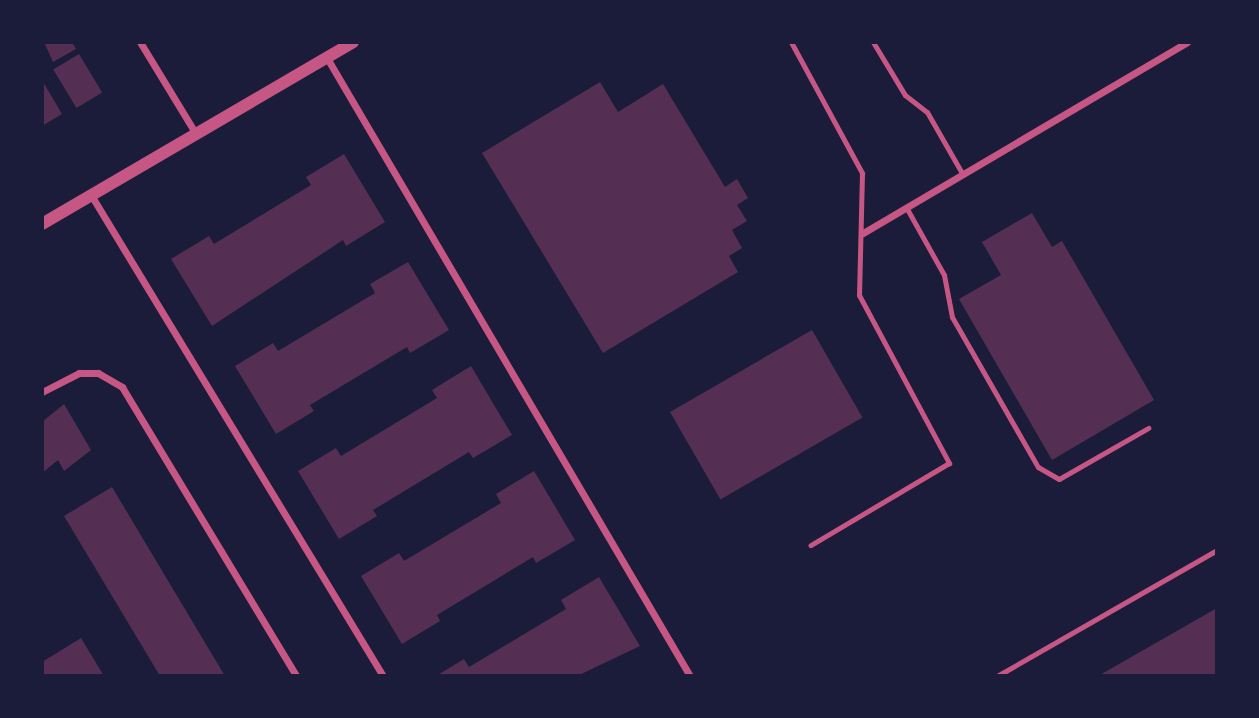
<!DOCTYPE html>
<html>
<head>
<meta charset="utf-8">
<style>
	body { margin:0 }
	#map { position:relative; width:1259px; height:718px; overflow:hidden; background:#1b1b3a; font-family:Helvetica,sans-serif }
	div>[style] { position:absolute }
	.building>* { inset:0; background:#542f53; transform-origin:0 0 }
	.service>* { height:5px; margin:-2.5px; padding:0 2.5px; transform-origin:2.5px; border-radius:2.5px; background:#c65784 }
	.minor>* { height:7px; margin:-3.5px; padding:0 3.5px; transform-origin:3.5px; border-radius:3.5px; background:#c65784 }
	.tertiary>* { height:12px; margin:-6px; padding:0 6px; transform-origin:6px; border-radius:6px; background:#c65784 }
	span { translate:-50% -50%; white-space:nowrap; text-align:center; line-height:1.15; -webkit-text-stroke:5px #1b1b3a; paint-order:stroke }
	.frame { position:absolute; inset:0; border:44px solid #1b1b3a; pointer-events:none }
</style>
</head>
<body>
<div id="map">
	<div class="building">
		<i style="clip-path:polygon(44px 42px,72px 42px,76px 49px,53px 62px)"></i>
		<i style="left:79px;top:54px;width:45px;height:30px;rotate:59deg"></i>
		<i style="clip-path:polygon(42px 80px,62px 114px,42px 126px)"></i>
		<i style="clip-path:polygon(600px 82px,618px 112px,663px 84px,725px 187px,737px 179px,748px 198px,737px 205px,747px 221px,732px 230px,742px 248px,729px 256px,738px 272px,603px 353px,482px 153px)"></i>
		<i style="clip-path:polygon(344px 154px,385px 222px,346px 246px,343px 240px,212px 326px,171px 259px,209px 236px,214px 244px,311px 185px,306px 177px)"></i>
		<i style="clip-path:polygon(1032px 213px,1052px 247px,1062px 241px,1154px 400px,1052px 460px,959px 299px,1001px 275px,982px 242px)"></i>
		<i style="clip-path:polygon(408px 262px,449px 330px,410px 353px,407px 347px,310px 405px,314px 411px,276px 434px,235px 366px,273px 343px,278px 351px,375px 293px,370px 284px)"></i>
		<i style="left:812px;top:330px;width:101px;height:164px;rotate:60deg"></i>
		<i style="clip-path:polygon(471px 366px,512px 435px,473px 458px,469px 452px,373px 510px,377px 516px,339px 539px,298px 471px,336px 448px,341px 456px,437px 398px,432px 390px)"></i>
		<i style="clip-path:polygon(64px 404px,91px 450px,64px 471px,58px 460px,42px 473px,42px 422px)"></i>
		<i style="clip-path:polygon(534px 471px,575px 540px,536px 563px,533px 557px,437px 615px,440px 621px,402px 644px,361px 576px,399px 553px,404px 561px,501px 503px,496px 494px)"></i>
		<i style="clip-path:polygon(112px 487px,225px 676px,160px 676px,64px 516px)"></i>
		<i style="clip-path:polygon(599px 577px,640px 646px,577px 676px,436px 676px,464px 659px,469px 667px,566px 609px,561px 600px)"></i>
		<i style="clip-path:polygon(1217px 608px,1217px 676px,1098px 676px)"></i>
		<i style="clip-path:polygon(81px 638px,104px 676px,42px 676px,42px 662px)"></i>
	</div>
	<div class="service">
		<i style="left:791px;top:42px;width:149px;rotate:61.5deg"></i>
		<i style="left:862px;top:173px;width:122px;rotate:91.4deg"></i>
		<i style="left:859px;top:295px;width:191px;rotate:61.8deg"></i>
		<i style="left:949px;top:463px;width:161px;rotate:149.3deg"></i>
		<i style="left:873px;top:42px;width:62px;rotate:58.9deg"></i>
		<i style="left:905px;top:95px;width:28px;rotate:38deg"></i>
		<i style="left:927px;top:112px;width:70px;rotate:60.2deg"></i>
		<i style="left:906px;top:207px;width:78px;rotate:60.8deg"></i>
		<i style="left:944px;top:275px;width:43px;rotate:79.2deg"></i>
		<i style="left:952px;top:317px;width:173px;rotate:60.2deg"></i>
		<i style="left:1038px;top:467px;width:24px;rotate:30deg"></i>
		<i style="left:1059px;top:479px;width:103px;rotate:-29.8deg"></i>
		<i style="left:997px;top:676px;width:254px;rotate:-29.8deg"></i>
	</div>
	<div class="minor">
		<i style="left:140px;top:42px;width:108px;rotate:58.7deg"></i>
		<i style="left:327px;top:58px;width:717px;rotate:59.57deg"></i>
		<i style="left:91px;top:195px;width:563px;rotate:58.74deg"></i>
		<i style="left:863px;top:233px;width:376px;rotate:-30.5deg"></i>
		<i style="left:42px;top:392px;width:42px;rotate:-27.2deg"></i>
		<i style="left:79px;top:373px;width:19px"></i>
		<i style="left:98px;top:373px;width:28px;rotate:30deg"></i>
		<i style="left:122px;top:387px;width:337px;rotate:58.9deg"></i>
	</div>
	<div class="tertiary">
		<i style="left:42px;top:224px;width:360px;rotate:-30.3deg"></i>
	</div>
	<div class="frame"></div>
</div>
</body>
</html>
